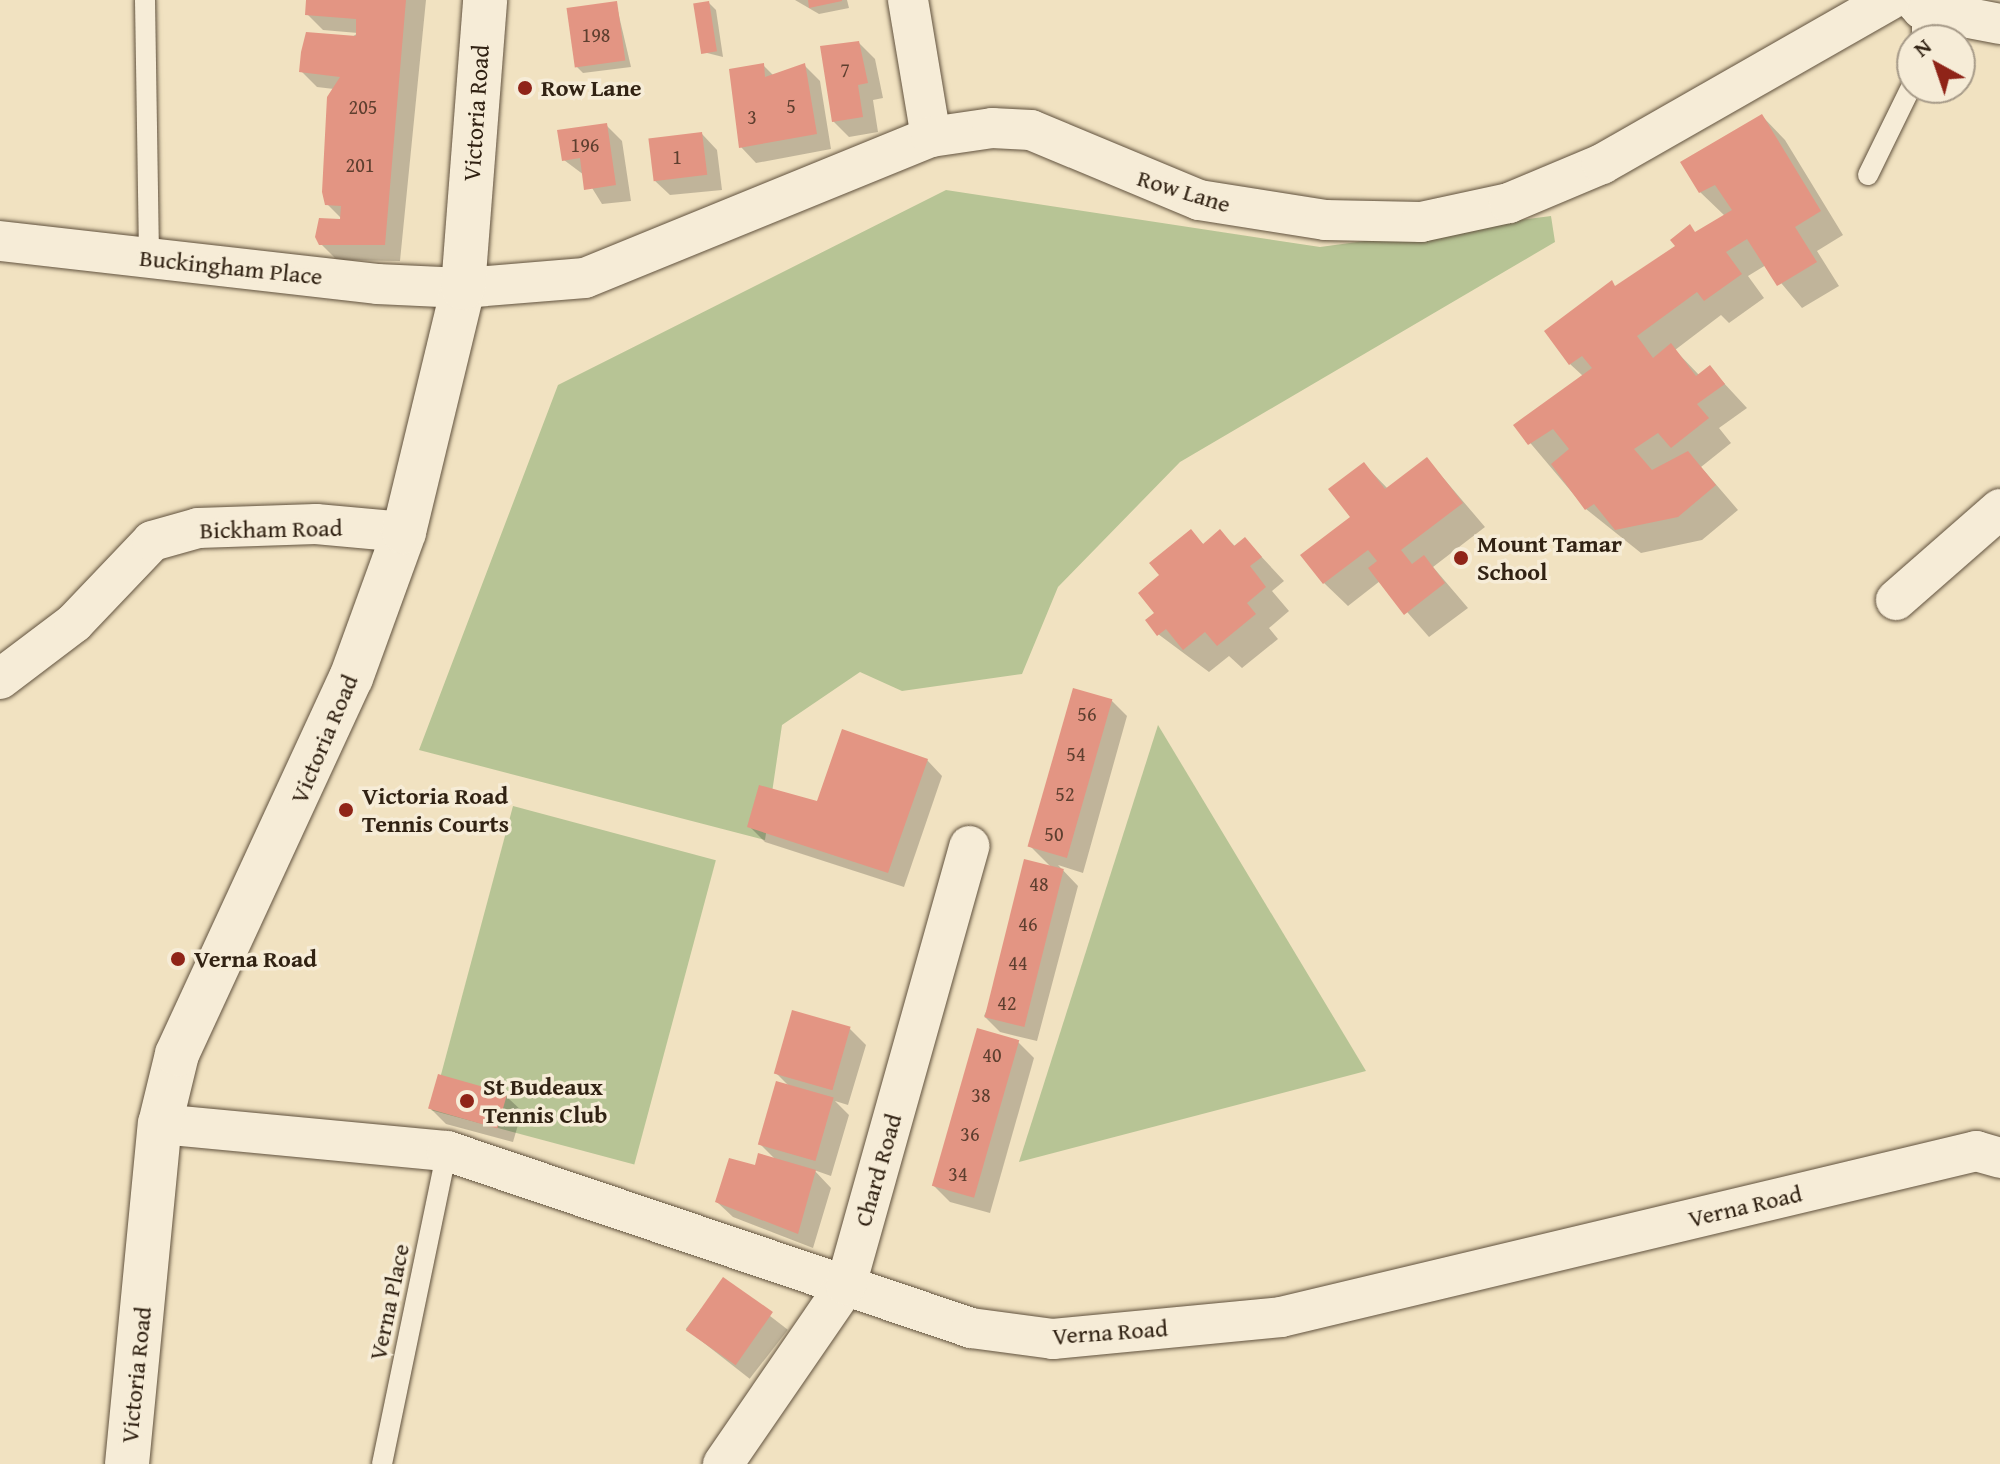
<!DOCTYPE html>
<html>
<head>
<meta charset="utf-8">
<style>
	body { margin:0 }
	#map { position:relative; width:2000px; height:1464px; overflow:hidden; background:#f1e2c1; font-family:"Gentium Book Plus",serif }
	div>[style] { position:absolute }
	.green>* { inset:0; background:#b7c495; transform-origin:0 0 }
	.shadow>* { inset:0; background:#0003; transform-origin:0 0 }
	.building>* { inset:0; background:#e39583; transform-origin:0 0 }
	.roads { filter:drop-shadow(0 0 2px #61523e) drop-shadow(0 0 2px #61523e) }
	.lane>* { height:20px; margin:-10px; padding:0 10px; transform-origin:10px; border-radius:10px; background:#f6ecd7 }
	.street>* { height:40px; margin:-20px; padding:0 20px; transform-origin:20px; border-radius:20px; background:#f6ecd7 }
	.secondary>* { height:44px; margin:-22px; padding:0 22px; transform-origin:22px; border-radius:22px; background:#f6ecd7 }
	.dots>* { width:22px; height:22px; translate:-50% -50%; box-sizing:border-box; border:4px solid #f6ecd7; border-radius:50% }
	span { translate:-50% -50%; white-space:nowrap; text-align:center; line-height:1.15; -webkit-text-stroke:7px #f6ecd7; paint-order:stroke }
	.number-label { font-size:20px; color:#5e3f2f }
	.number-label span { -webkit-text-stroke-width:0 }
	.poi-label { font-size:24px; color:#312213; font-weight:700 }
	.left { translate:0 -50%; text-align:left }
	.street-label { font-size:24px; color:#312213 }
	.north { position:absolute; left:1896px; top:24px; width:80px; height:80px; box-sizing:border-box; background:#f6ecd7; border:2px solid #a79b89; border-radius:50%; rotate:320deg; font-size:22px; font-weight:700; line-height:32px; text-align:center; color:#312213 }
	.north::after { content:''; display:block; margin:auto; width:28px; height:36px; background:#8f2418; clip-path:polygon(50% 0,100% 100%,50% 72%,0 100%) }
</style>
</head>
<body>
<div id="map">
	<div class="green">
		<i style="clip-path:polygon(946px 190px,1320px 247px,1551px 216px,1555px 242px,1180px 462px,1058px 587px,1022px 674px,902px 691px,860px 672px,782px 725px,765px 840px,419px 750px,558px 385px)"></i>
		<i style="clip-path:polygon(1158px 725px,1366px 1071px,1019px 1162px)"></i>
		<i style="left:513px;top:806px;width:210px;height:315px;rotate:15deg"></i>
	</div>
	<div class="shadow">
		<i style="clip-path:polygon(309px 0,426px 0,400px 261px,337px 260px,321px 244px,344px 221px,327px 204px,334px 89px,317px 87px,301px 71px,358px 33px,323px 30px,307px 14px)"></i>
		<i style="clip-path:polygon(795px 0,847px 0,849px 8px,819px 14px)"></i>
		<i style="clip-path:polygon(616px 3px,631px 67px,583px 73px,576px 66px)"></i>
		<i style="clip-path:polygon(709px 3px,716px 10px,723px 57px,703px 52px)"></i>
		<i style="clip-path:polygon(859px 43px,875px 59px,883px 98px,873px 100px,878px 132px,849px 137px,833px 121px)"></i>
		<i style="clip-path:polygon(763px 65px,774px 76px,804px 65px,820px 81px,831px 149px,756px 163px,741px 147px)"></i>
		<i style="clip-path:polygon(1762px 116px,1785px 140px,1843px 235px,1817px 251px,1839px 286px,1802px 308px,1766px 265px,1748px 276px,1764px 298px,1729px 323px,1721px 315px,1675px 350px,1700px 376px,1710px 368px,1747px 408px,1719px 428px,1731px 443px,1701px 467px,1738px 510px,1702px 540px,1641px 553px,1586px 509px,1516px 426px,1583px 376px,1570px 364px,1616px 288px,1725px 216px,1700px 192px)"></i>
		<i style="clip-path:polygon(606px 125px,622px 141px,631px 201px,602px 204px,584px 175px,564px 160px)"></i>
		<i style="clip-path:polygon(702px 134px,717px 150px,722px 190px,670px 195px,654px 180px)"></i>
		<i style="clip-path:polygon(1427px 459px,1485px 527px,1433px 567px,1468px 608px,1429px 637px,1380px 581px,1348px 606px,1324px 583px,1352px 517px,1364px 464px,1388px 489px)"></i>
		<i style="clip-path:polygon(1191px 532px,1204px 545px,1220px 532px,1236px 547px,1245px 539px,1284px 581px,1272px 591px,1289px 611px,1269px 628px,1278px 639px,1242px 668px,1229px 656px,1209px 672px,1158px 634px,1162px 576px)"></i>
		<i style="clip-path:polygon(1111px 700px,1127px 716px,1083px 873px,1058px 865px,1078px 886px,1037px 1041px,1000px 1032px,984px 1016px,1052px 868px,1031px 847px)"></i>
		<i style="clip-path:polygon(927px 760px,942px 776px,904px 887px,765px 842px,749px 826px)"></i>
		<i style="clip-path:polygon(850px 1029px,866px 1045px,848px 1105px,835px 1101px,849px 1115px,831px 1176px,814px 1170px,831px 1188px,813px 1248px,733px 1217px,717px 1202px,756px 1167px,777px 1161px,759px 1143px,790px 1087px,776px 1073px)"></i>
		<i style="clip-path:polygon(1018px 1042px,1034px 1058px,990px 1213px,950px 1202px,934px 1186px)"></i>
		<i style="clip-path:polygon(506px 1096px,522px 1111px,513px 1142px,446px 1124px,430px 1108px)"></i>
		<i style="left:724px;top:1280px;width:81px;height:62px;rotate:38deg"></i>
	</div>
	<div class="building">
		<i style="clip-path:polygon(306px 0,406px 0,385px 245px,319px 245px,315px 237px,319px 218px,340px 219px,341px 206px,325px 205px,322px 192px,327px 97px,340px 77px,299px 72px,301px 52px,306px 32px,356px 36px,356px 19px,305px 15px)"></i>
		<i style="clip-path:polygon(808px 0,842px 0,842px 1px,809px 8px)"></i>
		<i style="left:617px;top:1px;width:60px;height:51px;rotate:82deg"></i>
		<i style="left:709px;top:1px;width:51px;height:16px;rotate:81deg"></i>
		<i style="clip-path:polygon(859px 41px,868px 83px,858px 85px,863px 117px,832px 122px,820px 46px)"></i>
		<i style="clip-path:polygon(764px 63px,765px 77px,805px 63px,817px 134px,739px 148px,729px 69px)"></i>
		<i style="clip-path:polygon(1762px 114px,1821px 211px,1795px 227px,1817px 262px,1777px 286px,1747px 239px,1726px 252px,1742px 274px,1704px 301px,1697px 292px,1637px 336px,1653px 358px,1671px 343px,1696px 376px,1710px 365px,1725px 384px,1697px 404px,1709px 418px,1671px 448px,1658px 433px,1634px 449px,1652px 470px,1688px 451px,1716px 485px,1678px 517px,1615px 530px,1594px 504px,1585px 510px,1551px 464px,1569px 449px,1553px 429px,1528px 445px,1513px 425px,1592px 368px,1582px 356px,1569px 365px,1544px 331px,1612px 280px,1615px 286px,1675px 246px,1670px 240px,1690px 224px,1695px 232px,1732px 210px,1715px 185px,1699px 193px,1680px 162px)"></i>
		<i style="clip-path:polygon(607px 123px,616px 185px,584px 190px,580px 158px,562px 161px,557px 130px)"></i>
		<i style="left:702px;top:132px;width:43px;height:54px;rotate:83deg"></i>
		<i style="clip-path:polygon(1427px 457px,1463px 503px,1401px 550px,1412px 564px,1424px 555px,1445px 583px,1404px 615px,1368px 568px,1377px 561px,1368px 550px,1323px 584px,1300px 555px,1350px 517px,1328px 489px,1364px 462px,1385px 489px)"></i>
		<i style="clip-path:polygon(1191px 529px,1203px 544px,1220px 529px,1234px 546px,1245px 537px,1262px 557px,1250px 566px,1266px 587px,1247px 603px,1256px 614px,1217px 646px,1205px 632px,1183px 650px,1166px 629px,1157px 636px,1145px 620px,1154px 613px,1138px 593px,1159px 575px,1149px 563px)"></i>
		<i style="left:1073px;top:688px;width:41px;height:165px;rotate:16deg"></i>
		<i style="clip-path:polygon(842px 729px,928px 759px,888px 873px,747px 827px,759px 785px,817px 801px)"></i>
		<i style="left:1024px;top:859px;width:41px;height:163px;rotate:14deg"></i>
		<i style="left:792px;top:1010px;width:61px;height:66px;rotate:16deg"></i>
		<i style="left:977px;top:1028px;width:44px;height:164px;rotate:16deg"></i>
		<i style="left:438px;top:1074px;width:72px;height:36px;rotate:16deg"></i>
		<i style="left:776px;top:1081px;width:60px;height:66px;rotate:16deg"></i>
		<i style="clip-path:polygon(758px 1153px,816px 1170px,798px 1234px,715px 1202px,729px 1158px,755px 1165px)"></i>
		<i style="left:723px;top:1277px;width:61px;height:65px;rotate:35deg"></i>
	</div>
	<div class="roads">
		<div class="lane">
			<i style="left:145px;top:0;width:258px;rotate:89.1deg"></i>
			<i style="left:1922px;top:40px;width:31px;rotate:-90deg"></i>
			<i style="left:1868px;top:175px;width:100px;rotate:-63.9deg"></i>
			<i style="left:382px;top:1464px;width:320px;rotate:-78.3deg"></i>
		</div>
		<div class="street">
			<i style="left:908px;top:0;width:139px;rotate:80.5deg"></i>
			<i style="left:1914px;top:0;width:12px;rotate:48deg"></i>
			<i style="left:1922px;top:9px;width:79px;rotate:10.9deg"></i>
			<i style="left:0;top:241px;width:379px;rotate:6.5deg"></i>
			<i style="left:377px;top:284px;width:86px;rotate:2.7deg"></i>
			<i style="left:463px;top:288px;width:122px;rotate:-4.7deg"></i>
			<i style="left:585px;top:278px;width:374px;rotate:-22.2deg"></i>
			<i style="left:931px;top:137px;width:62px;rotate:-8.4deg"></i>
			<i style="left:992px;top:128px;width:39px;rotate:3deg"></i>
			<i style="left:1031px;top:130px;width:182px;rotate:22.6deg"></i>
			<i style="left:1199px;top:200px;width:128px;rotate:9deg"></i>
			<i style="left:1325px;top:220px;width:96px;rotate:1.2deg"></i>
			<i style="left:1421px;top:222px;width:90px;rotate:-12.2deg"></i>
			<i style="left:1509px;top:203px;width:101px;rotate:-22.8deg"></i>
			<i style="left:1602px;top:164px;width:331px;rotate:-29.7deg"></i>
			<i style="left:1896px;top:600px;width:138px;rotate:-41.2deg"></i>
			<i style="left:0;top:679px;width:93px;rotate:-37.1deg"></i>
			<i style="left:74px;top:623px;width:113px;rotate:-46.4deg"></i>
			<i style="left:152px;top:541px;width:48px;rotate:-15.8deg"></i>
			<i style="left:198px;top:528px;width:118px;rotate:-1.9deg"></i>
			<i style="left:316px;top:524px;width:88px;rotate:5.2deg"></i>
			<i style="left:160px;top:1124px;width:288px;rotate:5.4deg"></i>
			<i style="left:447px;top:1151px;width:553px;rotate:18.66deg"></i>
			<i style="left:971px;top:1328px;width:83px;rotate:7.6deg"></i>
			<i style="left:1053px;top:1339px;width:229px;rotate:-5.5deg"></i>
			<i style="left:1281px;top:1317px;width:715px;rotate:-13.43deg"></i>
			<i style="left:1976px;top:1151px;width:25px;rotate:16deg"></i>
			<i style="left:723px;top:1464px;width:217px;rotate:-55.5deg"></i>
			<i style="left:846px;top:1285px;width:456px;rotate:-74.3deg"></i>
		</div>
		<div class="secondary">
			<i style="left:127px;top:1464px;width:342px;rotate:-84.5deg"></i>
			<i style="left:160px;top:1124px;width:72px;rotate:-76.3deg"></i>
			<i style="left:177px;top:1054px;width:414px;rotate:-65.2deg"></i>
			<i style="left:351px;top:678px;width:155px;rotate:-70deg"></i>
			<i style="left:404px;top:532px;width:251px;rotate:-76.4deg"></i>
			<i style="left:463px;top:288px;width:289px;rotate:-85.6deg"></i>
		</div>
	</div>
	<div class="dots">
		<i style="left:525px;top:88px;background:#8f2418"></i>
		<i style="left:1461px;top:558px;background:#8f2418"></i>
		<i style="left:346px;top:810px;background:#8f2418"></i>
		<i style="left:178px;top:959px;background:#8f2418"></i>
		<i style="left:467px;top:1101px;background:#8f2418"></i>
	</div>
	<div class="number-label">
		<span style="left:596px;top:34px">198</span>
		<span style="left:845px;top:69px">7</span>
		<span style="left:791px;top:105px">5</span>
		<span style="left:363px;top:106px">205</span>
		<span style="left:752px;top:116px">3</span>
		<span style="left:585px;top:144px">196</span>
		<span style="left:677px;top:156px">1</span>
		<span style="left:360px;top:164px">201</span>
		<span style="left:1087px;top:713px">56</span>
		<span style="left:1076px;top:753px">54</span>
		<span style="left:1065px;top:793px">52</span>
		<span style="left:1054px;top:833px">50</span>
		<span style="left:1039px;top:883px">48</span>
		<span style="left:1028px;top:923px">46</span>
		<span style="left:1018px;top:962px">44</span>
		<span style="left:1007px;top:1002px">42</span>
		<span style="left:992px;top:1054px">40</span>
		<span style="left:981px;top:1094px">38</span>
		<span style="left:970px;top:1133px">36</span>
		<span style="left:958px;top:1173px">34</span>
	</div>
	<div class="poi-label">
		<span class="left" style="left:541px;top:88px">Row Lane</span>
		<span class="left" style="left:1477px;top:558px">Mount Tamar<br>School</span>
		<span class="left" style="left:362px;top:810px">Victoria Road<br>Tennis Courts</span>
		<span class="left" style="left:194px;top:959px">Verna Road</span>
		<span class="left" style="left:483px;top:1101px">St Budeaux<br>Tennis Club</span>
	</div>
	<div class="street-label">
		<span style="left:476px;top:113px;rotate:-86deg">Victoria Road</span>
		<span style="left:1184px;top:191px;rotate:17deg">Row Lane</span>
		<span style="left:231px;top:267px;rotate:6deg">Buckingham Place</span>
		<span style="left:271px;top:529px;rotate:-1deg">Bickham Road</span>
		<span style="left:324px;top:739px;rotate:-67deg">Victoria Road</span>
		<span style="left:878px;top:1170px;rotate:-74deg">Chard Road</span>
		<span style="left:1745px;top:1206px;rotate:-13deg">Verna Road</span>
		<span style="left:389px;top:1302px;rotate:-78deg">Verna Place</span>
		<span style="left:1110px;top:1332px;rotate:-4deg">Verna Road</span>
		<span style="left:136px;top:1375px;rotate:-84deg">Victoria Road</span>
	</div>
	<div class="north">N</div>
</div>
</body>
</html>
